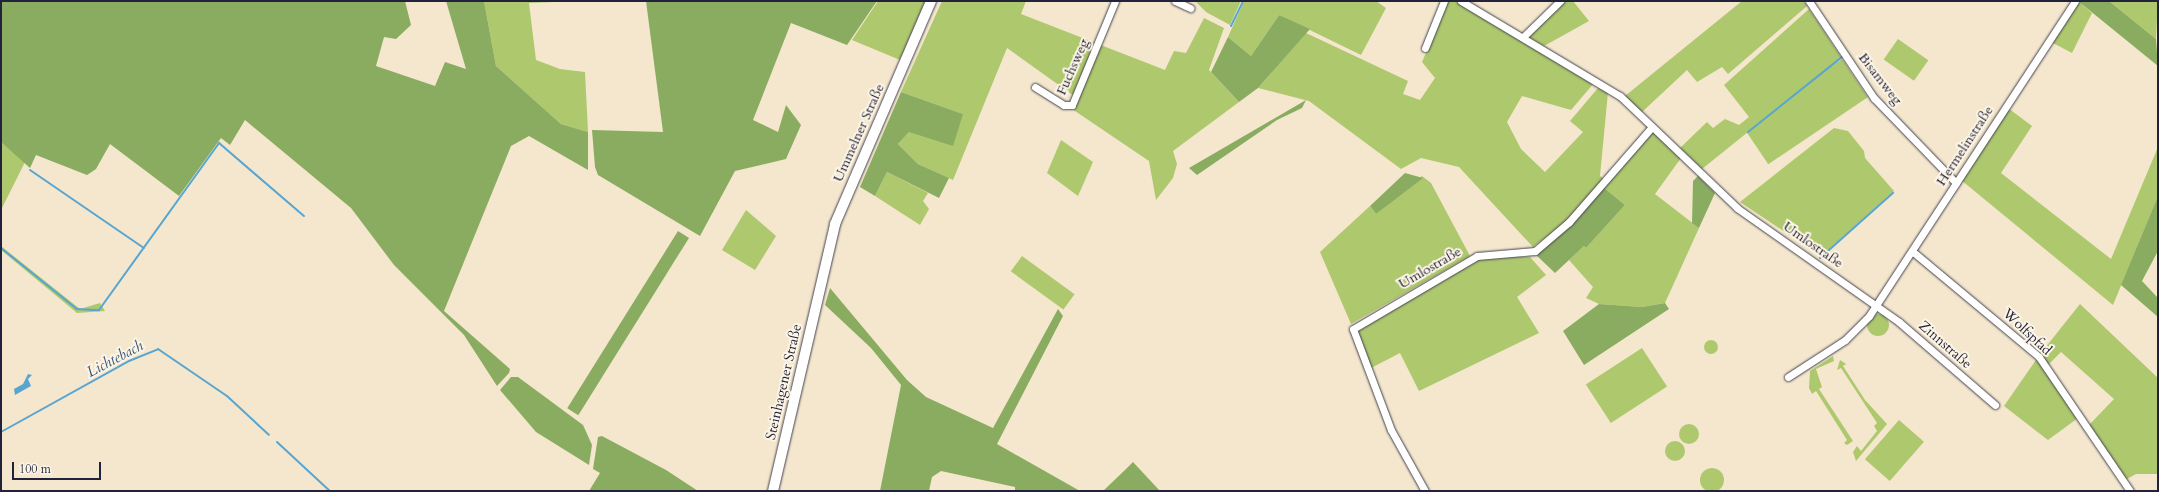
<!DOCTYPE html>
<html>
<head>
<meta charset="utf-8">
<style>
	body { margin:0 }
	#map { position:relative; width:2159px; height:492px; overflow:hidden; background:#f4e7cd; font-family:Cardo,serif }
	div>[style] { position:absolute }
	.green>* { inset:0; background:#aec86e; transform-origin:0 0 }
	.round { border-radius:50% }
	.forest>* { inset:0; background:#8aac61; transform-origin:0 0 }
	.water>* { inset:0; background:#58a5d1 }
	.stream>* { height:2px; margin:-1px; padding:0 1px; transform-origin:1px; border-radius:1px; background:#58a5d1 }
	.roads { filter:drop-shadow(0 0 1px #424051) drop-shadow(0 0 1px #424051) }
	.minor>* { height:7px; margin:-3.5px; padding:0 3.5px; transform-origin:3.5px; border-radius:3.5px; background:#fff }
	.secondary>* { height:10px; margin:-5px; padding:0 5px; transform-origin:5px; border-radius:5px; background:#fff }
	span { translate:-50% -50%; white-space:nowrap; text-align:center; line-height:1.15; -webkit-text-stroke:4px #fcf5e5; paint-order:stroke }
	.street-label { font-size:14px; color:#22223b }
	.water-label { font-size:15px; color:#385677; font-style:italic }
	.frame { position:absolute; inset:0; border:2px solid #22223b; pointer-events:none }
	.scale { position:absolute; left:12px; top:462px; width:89px; height:18px; box-sizing:border-box; border:2px solid #22223b; border-top:0; padding-left:5px; font-size:12px; line-height:14px; white-space:nowrap; color:#22223b; -webkit-text-stroke:3px #fcf5e5; paint-order:stroke }
</style>
</head>
<body>
<div id="map">
	<div class="green">
		<i style="clip-path:polygon(484px 1px,579px 1px,529px 3px,536px 60px,560px 69px,585px 72px,588px 132px,561px 124px,496px 66px)"></i>
		<i style="clip-path:polygon(878px 1px,927px 1px,900px 60px,852px 40px)"></i>
		<i style="clip-path:polygon(942px 1px,1026px 1px,1021px 14px,1165px 70px,1174px 51px,1186px 53px,1204px 18px,1224px 28px,1209px 70px,1239px 102px,1173px 151px,1177px 164px,1173px 178px,1156px 200px,1149px 161px,1072px 109px,1077px 98px,1007px 48px,953px 180px,918px 164px,898px 144px,909px 132px,963px 114px,901px 92px)"></i>
		<i style="clip-path:polygon(1195px 1px,1241px 1px,1230px 25px,1206px 12px)"></i>
		<i style="clip-path:polygon(1244px 1px,1376px 1px,1386px 8px,1361px 55px,1279px 15px,1251px 56px,1228px 37px)"></i>
		<i style="clip-path:polygon(1448px 1px,1456px 1px,1594px 83px,1571px 110px,1522px 96px,1507px 122px,1521px 149px,1545px 172px,1583px 132px,1570px 121px,1598px 88px,1608px 92px,1600px 176px,1604px 179px,1565px 222px,1533px 247px,1459px 167px,1421px 158px,1401px 169px,1309px 101px,1258px 88px,1306px 33px,1408px 81px,1403px 94px,1420px 100px,1435px 78px,1422px 62px)"></i>
		<i style="clip-path:polygon(1562px 1px,1573px 1px,1589px 21px,1544px 46px,1528px 37px,1533px 28px)"></i>
		<i style="clip-path:polygon(1742px 1px,1804px 1px,1807px 6px,1728px 74px,1722px 67px,1697px 82px,1687px 70px,1641px 113px,1625px 96px)"></i>
		<i style="clip-path:polygon(2078px 1px,2092px 13px,2072px 53px,2051px 42px)"></i>
		<i style="clip-path:polygon(2109px 1px,2158px 1px,2156px 39px)"></i>
		<i style="clip-path:polygon(1809px 9px,1841px 57px,1702px 169px,1680px 148px,1707px 122px,1713px 128px,1725px 119px,1739px 125px,1749px 117px,1724px 85px)"></i>
		<i style="left:1898px;top:39px;width:37px;height:25px;rotate:35deg"></i>
		<i style="left:1842px;top:59px;width:46px;height:120px;rotate:56deg"></i>
		<i style="clip-path:polygon(2008px 108px,2032px 126px,2001px 173px,2111px 259px,2158px 147px,2158px 196px,2113px 305px,1961px 180px)"></i>
		<i style="clip-path:polygon(1834px 128px,1848px 131px,1864px 151px,1865px 158px,1894px 191px,1821px 256px,1740px 202px)"></i>
		<i style="clip-path:polygon(1652px 131px,1681px 158px,1655px 194px,1699px 228px,1665px 303px,1642px 307px,1599px 304px,1586px 298px,1593px 287px,1569px 260px,1584px 246px,1586px 248px,1625px 205px,1603px 187px)"></i>
		<i style="clip-path:polygon(1061px 140px,1093px 162px,1078px 196px,1047px 173px)"></i>
		<i style="clip-path:polygon(1px 142px,25px 162px,1px 210px)"></i>
		<i style="clip-path:polygon(887px 172px,928px 193px,923px 201px,929px 209px,920px 225px,875px 196px)"></i>
		<i style="clip-path:polygon(1422px 176px,1431px 183px,1470px 256px,1351px 324px,1320px 252px,1370px 206px,1376px 214px)"></i>
		<i style="clip-path:polygon(746px 210px,776px 236px,755px 270px,722px 250px)"></i>
		<i style="clip-path:polygon(1px 246px,80px 309px,100px 303px,105px 311px,77px 313px,1px 250px)"></i>
		<i style="left:1022px;top:256px;width:65px;height:19px;rotate:36deg"></i>
		<i style="clip-path:polygon(1530px 257px,1546px 275px,1517px 297px,1539px 333px,1419px 391px,1400px 353px,1371px 368px,1357px 333px,1359px 329px,1474px 261px,1495px 256px)"></i>
		<i style="clip-path:polygon(2080px 304px,2158px 378px,2158px 474px,2136px 474px,2125px 480px,2089px 425px,2114px 399px,2061px 352px,2048px 365px,2041px 353px)"></i>
		<i class="round" style="left:1867px;top:314px;width:22px;height:22px"></i>
		<i class="round" style="left:1704px;top:340px;width:14px;height:14px"></i>
		<i style="left:1642px;top:348px;width:46px;height:67px;rotate:57deg"></i>
		<i style="clip-path:polygon(1833px 356px,1834px 361px,1816px 369px,1822px 387px,1819px 389px,1853px 441px,1847px 445px,1844px 443px,1847px 440px,1816px 391px,1812px 394px,1809px 388px,1810px 371px)"></i>
		<i style="clip-path:polygon(2038px 357px,2078px 418px,2048px 440px,2004px 406px)"></i>
		<i style="clip-path:polygon(1840px 360px,1846px 364px,1843px 366px,1865px 400px,1887px 424px,1856px 461px,1853px 452px,1857px 446px,1861px 451px,1877px 431px,1874px 426px,1877px 423px,1841px 368px,1837px 370px)"></i>
		<i style="left:1899px;top:420px;width:33px;height:52px;rotate:41deg"></i>
		<i class="round" style="left:1679px;top:424px;width:20px;height:20px"></i>
		<i class="round" style="left:1665px;top:441px;width:20px;height:20px"></i>
		<i class="round" style="left:1700px;top:468px;width:24px;height:24px"></i>
	</div>
	<div class="forest">
		<i style="clip-path:polygon(1px 1px,405px 1px,411px 25px,396px 39px,384px 37px,376px 66px,435px 86px,445px 62px,466px 69px,446px 1px,484px 1px,496px 66px,561px 124px,588px 132px,588px 170px,529px 136px,511px 146px,444px 311px,510px 369px,509px 373px,497px 386px,464px 335px,394px 265px,351px 208px,245px 120px,230px 145px,221px 138px,179px 196px,110px 144px,96px 169px,87px 175px,36px 155px,30px 168px,1px 142px)"></i>
		<i style="clip-path:polygon(646px 1px,877px 1px,847px 45px,791px 23px,753px 120px,778px 132px,786px 105px,801px 125px,786px 159px,735px 171px,700px 236px,598px 175px,595px 167px,592px 130px,663px 132px)"></i>
		<i style="clip-path:polygon(2078px 1px,2109px 1px,2156px 39px,2158px 66px)"></i>
		<i style="clip-path:polygon(1279px 15px,1310px 29px,1258px 88px,1239px 102px,1211px 72px,1228px 37px,1251px 56px)"></i>
		<i style="clip-path:polygon(901px 92px,963px 114px,953px 146px,909px 132px,898px 144px,918px 164px,949px 178px,939px 198px,887px 172px,875px 196px,860px 187px)"></i>
		<i style="clip-path:polygon(1306px 100px,1302px 108px,1277px 120px,1197px 175px,1189px 168px)"></i>
		<i style="clip-path:polygon(1405px 173px,1423px 178px,1376px 214px,1370px 206px)"></i>
		<i style="clip-path:polygon(1698px 176px,1715px 193px,1699px 228px,1692px 223px,1693px 181px)"></i>
		<i style="clip-path:polygon(1603px 187px,1625px 205px,1586px 248px,1584px 246px,1555px 273px,1534px 253px)"></i>
		<i style="clip-path:polygon(2158px 196px,2158px 251px,2142px 281px,2158px 298px,2158px 317px,2121px 285px)"></i>
		<i style="left:678px;top:231px;width:13px;height:209px;rotate:32deg"></i>
		<i style="clip-path:polygon(830px 288px,907px 380px,926px 397px,993px 428px,1058px 309px,1063px 316px,997px 444px,1080px 491px,1015px 491px,1015px 487px,941px 471px,932px 477px,929px 491px,880px 491px,901px 385px,871px 348px,825px 305px)"></i>
		<i style="clip-path:polygon(1665px 303px,1669px 309px,1584px 365px,1563px 331px,1599px 304px,1642px 307px)"></i>
		<i style="clip-path:polygon(511px 377px,518px 377px,583px 425px,592px 445px,589px 465px,536px 432px,500px 390px)"></i>
		<i style="clip-path:polygon(602px 436px,666px 470px,698px 491px,589px 491px,600px 473px,593px 469px,598px 437px)"></i>
		<i style="clip-path:polygon(1133px 462px,1160px 491px,1103px 491px,1125px 470px)"></i>
	</div>
	<div class="water">
		<i style="clip-path:polygon(28px 374px,32px 375px,28px 379px,31px 386px,15px 395px,14px 389px,23px 384px)"></i>
	</div>
	<div class="stream">
		<i style="left:1231px;top:26px;width:28px;rotate:-64deg"></i>
		<i style="left:2158px;top:37px;width:6px;rotate:90deg"></i>
		<i style="left:1748px;top:132px;width:120px;rotate:-38.6deg"></i>
		<i style="left:30px;top:170px;width:138px;rotate:34.4deg"></i>
		<i style="left:1px;top:248px;width:97px;rotate:38.8deg"></i>
		<i style="left:77px;top:309px;width:22px;rotate:3deg"></i>
		<i style="left:99px;top:310px;width:206px;rotate:-54.3deg"></i>
		<i style="left:219px;top:143px;width:112px;rotate:40.7deg"></i>
		<i style="left:1820px;top:258px;width:98px;rotate:-41.7deg"></i>
		<i style="left:1px;top:432px;width:146px;rotate:-29deg"></i>
		<i style="left:129px;top:361px;width:31px;rotate:-22deg"></i>
		<i style="left:158px;top:349px;width:83px;rotate:34.3deg"></i>
		<i style="left:227px;top:396px;width:57px;rotate:42.9deg"></i>
		<i style="left:277px;top:442px;width:72px;rotate:42.8deg"></i>
	</div>
	<div class="roads">
		<div class="minor">
			<i style="left:1175px;top:1px;width:17px;rotate:25deg"></i>
			<i style="left:1461px;top:1px;width:185px;rotate:30.9deg"></i>
			<i style="left:1620px;top:96px;width:162px;rotate:43.7deg"></i>
			<i style="left:1737px;top:208px;width:198px;rotate:35.1deg"></i>
			<i style="left:1899px;top:322px;width:127px;rotate:40.8deg"></i>
			<i style="left:1809px;top:1px;width:117px;rotate:56.2deg"></i>
			<i style="left:1874px;top:98px;width:118px;rotate:46deg"></i>
			<i style="left:1523px;top:37px;width:52px;rotate:-44.2deg"></i>
			<i style="left:1425px;top:48px;width:51px;rotate:-68deg"></i>
			<i style="left:1035px;top:87px;width:34px;rotate:32deg"></i>
			<i style="left:1064px;top:105px;width:8px"></i>
			<i style="left:1072px;top:105px;width:113px;rotate:-67.5deg"></i>
			<i style="left:1912px;top:251px;width:165px;rotate:39.8deg"></i>
			<i style="left:2039px;top:357px;width:162px;rotate:55.8deg"></i>
			<i style="left:1788px;top:377px;width:68px;rotate:-33deg"></i>
			<i style="left:1845px;top:340px;width:34px;rotate:-45deg"></i>
			<i style="left:1869px;top:316px;width:376px;rotate:-56.8deg"></i>
			<i style="left:1425px;top:491px;width:70px;rotate:-119.1deg"></i>
			<i style="left:1391px;top:430px;width:108px;rotate:-110.6deg"></i>
			<i style="left:1353px;top:329px;width:144px;rotate:-30.5deg"></i>
			<i style="left:1477px;top:256px;width:58px;rotate:-4.9deg"></i>
			<i style="left:1535px;top:251px;width:45px;rotate:-40.5deg"></i>
			<i style="left:1569px;top:222px;width:126px;rotate:-48.9deg"></i>
		</div>
		<div class="secondary">
			<i style="left:773px;top:491px;width:274px;rotate:-76.9deg"></i>
			<i style="left:835px;top:224px;width:243px;rotate:-66.7deg"></i>
		</div>
	</div>
	<div class="street-label">
		<span style="left:1073px;top:67px;rotate:-66deg">Fuchsweg</span>
		<span style="left:1880px;top:79px;rotate:52deg">Bisamweg</span>
		<span style="left:859px;top:133px;rotate:-66deg">Ummelner Straße</span>
		<span style="left:1965px;top:146px;rotate:-57deg">Hermelinstraße</span>
		<span style="left:1813px;top:245px;rotate:35deg">Umlostraße</span>
		<span style="left:1430px;top:268px;rotate:-30deg">Umlostraße</span>
		<span style="left:2027px;top:332px;rotate:43deg">Wolfspfad</span>
		<span style="left:1945px;top:345px;rotate:41deg">Zinnstraße</span>
		<span style="left:784px;top:382px;rotate:-77deg">Steinhagener Straße</span>
	</div>
	<div class="water-label">
		<span style="left:115px;top:359px;rotate:-28deg">Lichtebach</span>
	</div>
	<div class="frame"></div>
	<div class="scale">100 m</div>
</div>
</body>
</html>
